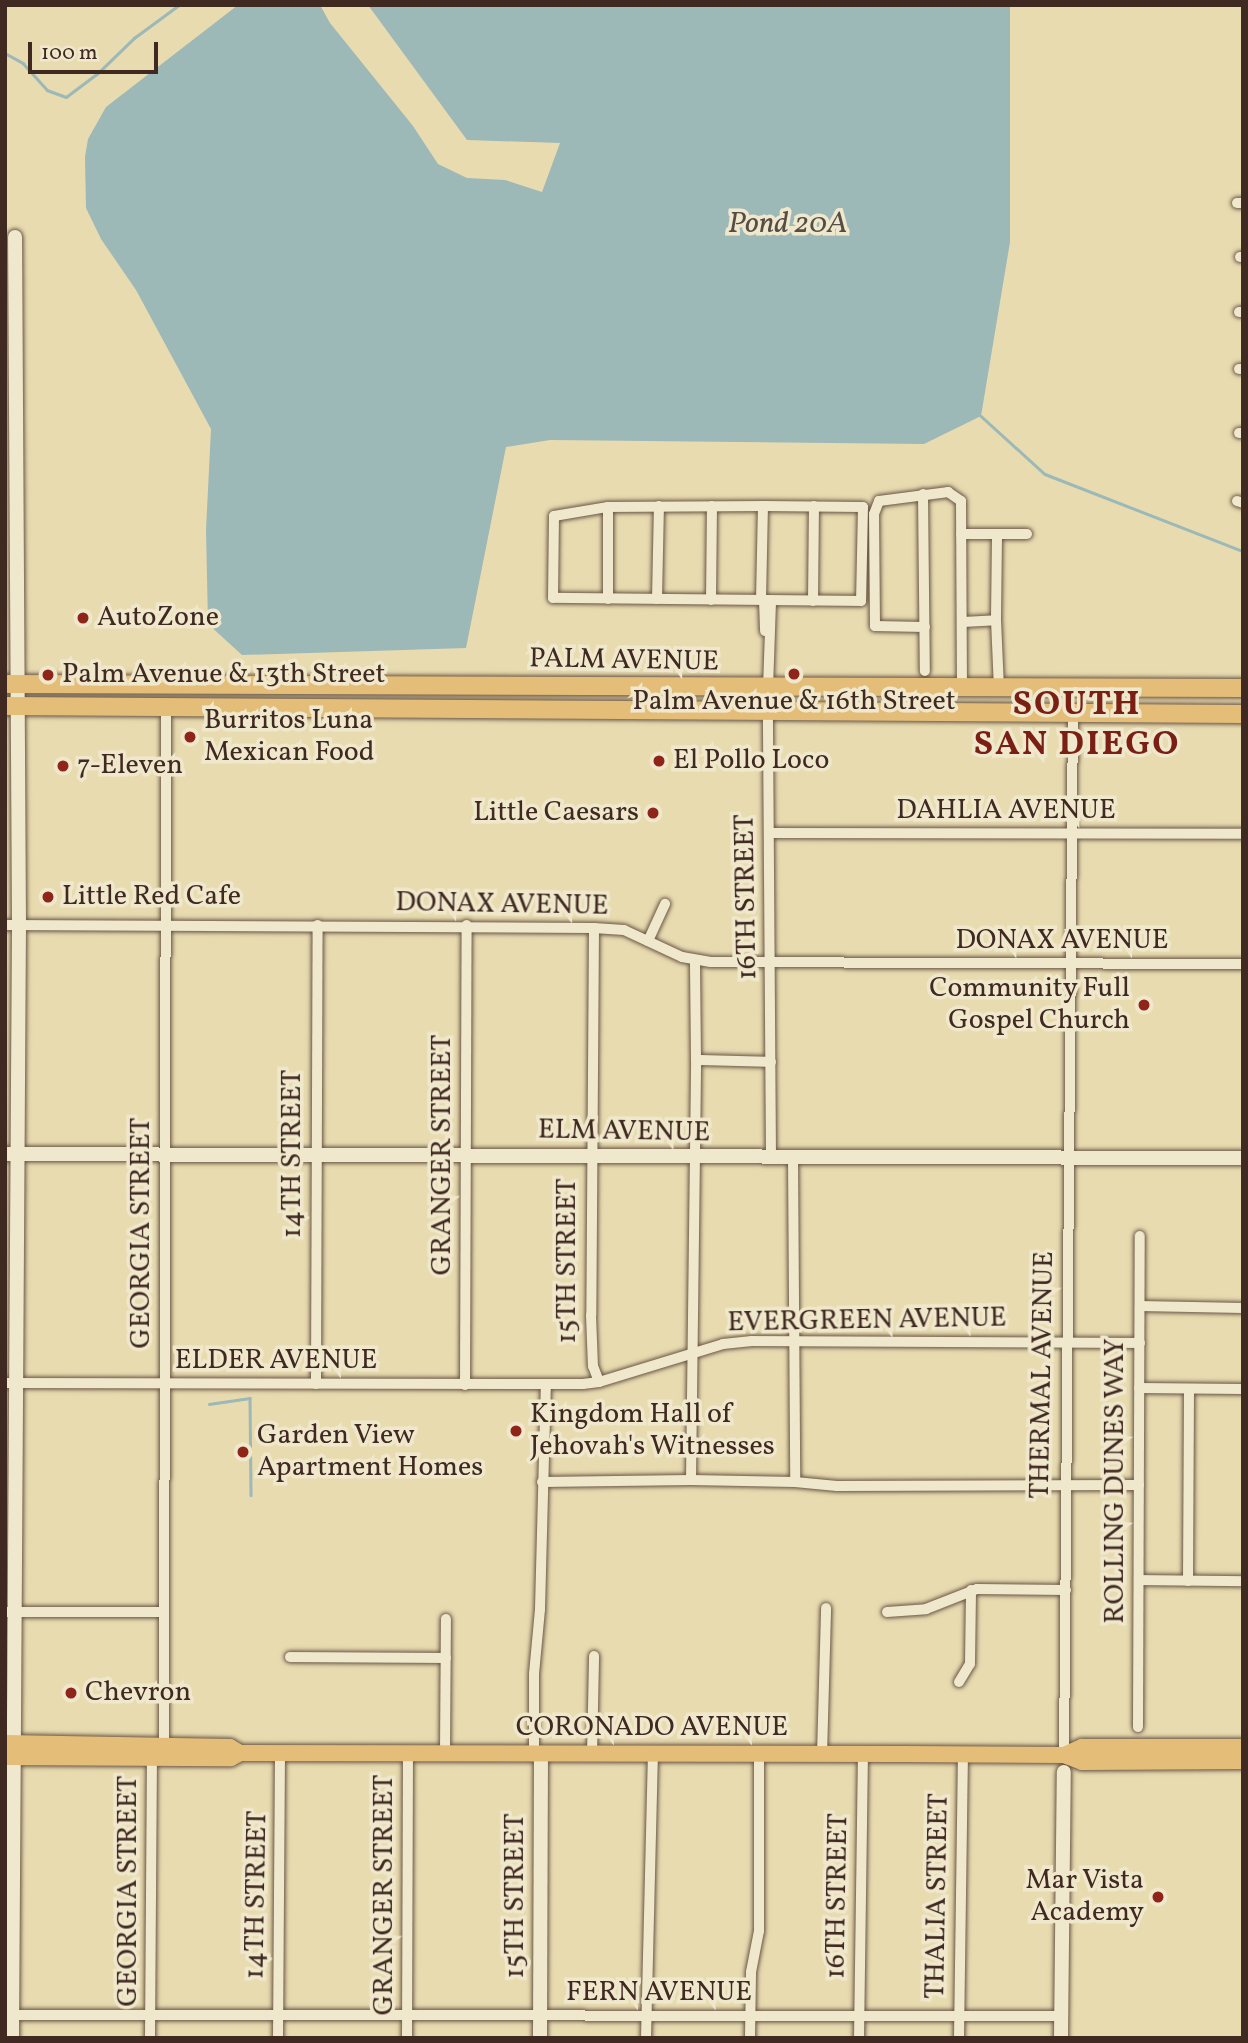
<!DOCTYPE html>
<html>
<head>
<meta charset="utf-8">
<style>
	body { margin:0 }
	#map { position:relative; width:1248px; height:2043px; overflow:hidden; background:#e8dbb0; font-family:Vollkorn,serif }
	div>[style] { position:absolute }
	.water>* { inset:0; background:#9cb8b7 }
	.stream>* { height:2.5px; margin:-1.25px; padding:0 1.25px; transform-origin:1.25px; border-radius:1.25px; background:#9cb8b7 }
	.roads { filter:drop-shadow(0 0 2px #695645) drop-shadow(0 0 2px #695645) }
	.street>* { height:10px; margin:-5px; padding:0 5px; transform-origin:5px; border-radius:5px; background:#f0e8cc }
	.secondary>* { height:14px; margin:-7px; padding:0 7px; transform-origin:7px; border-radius:7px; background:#f0e8cc }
	.primary>* { height:16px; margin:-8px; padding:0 8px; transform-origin:8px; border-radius:8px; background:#e4be78 }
	.highway>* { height:18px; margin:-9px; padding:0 9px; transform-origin:9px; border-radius:9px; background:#e4be78 }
	.dots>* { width:19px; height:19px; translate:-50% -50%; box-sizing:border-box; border:4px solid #f0e8cc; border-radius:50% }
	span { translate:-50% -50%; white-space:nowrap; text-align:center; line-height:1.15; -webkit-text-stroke:7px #f0e8cc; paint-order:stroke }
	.poi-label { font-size:28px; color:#3f2921 }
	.left { translate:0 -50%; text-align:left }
	.right { translate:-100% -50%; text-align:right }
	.street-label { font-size:28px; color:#3f2921 }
	.water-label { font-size:30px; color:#564d46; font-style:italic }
	.district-label { font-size:35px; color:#7a1f14; font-weight:700; letter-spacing:2px }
	.frame { position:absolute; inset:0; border:7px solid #3f2921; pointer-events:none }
	.scale { position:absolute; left:28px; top:42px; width:130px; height:32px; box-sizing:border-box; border:4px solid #3f2921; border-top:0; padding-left:9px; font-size:21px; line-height:24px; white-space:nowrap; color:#3f2921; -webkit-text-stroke:5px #f0e8cc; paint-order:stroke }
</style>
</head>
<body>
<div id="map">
	<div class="water">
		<i style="clip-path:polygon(238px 5px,320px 5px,330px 23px,413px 126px,438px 164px,467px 178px,505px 180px,542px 192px,560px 143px,467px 140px,368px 5px,1010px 5px,1010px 242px,981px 416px,924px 444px,550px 440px,506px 447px,466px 648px,242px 655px,208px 624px,206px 530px,211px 429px,136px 290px,101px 239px,86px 208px,85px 157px,88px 139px,106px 107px)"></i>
	</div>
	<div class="stream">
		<i style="left:5px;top:53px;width:21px;rotate:29deg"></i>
		<i style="left:23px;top:63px;width:36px;rotate:48deg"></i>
		<i style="left:47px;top:90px;width:20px;rotate:20deg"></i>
		<i style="left:66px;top:97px;width:39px;rotate:-37deg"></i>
		<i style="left:97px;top:74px;width:52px;rotate:-44.2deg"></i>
		<i style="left:134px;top:38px;width:56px;rotate:-36.3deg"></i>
		<i style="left:981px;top:416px;width:86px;rotate:42.2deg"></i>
		<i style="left:1045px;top:474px;width:212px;rotate:21.3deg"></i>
		<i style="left:209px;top:1404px;width:41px;rotate:-8.3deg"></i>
		<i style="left:250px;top:1398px;width:97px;rotate:89.4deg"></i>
	</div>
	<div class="roads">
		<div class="street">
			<i style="left:1237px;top:203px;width:6px"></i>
			<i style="left:1240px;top:257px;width:3px"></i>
			<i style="left:1239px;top:312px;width:4px"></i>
			<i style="left:1239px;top:369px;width:4px"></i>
			<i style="left:1239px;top:433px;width:4px"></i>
			<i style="left:923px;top:494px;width:177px;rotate:89.4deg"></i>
			<i style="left:1237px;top:501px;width:6px;rotate:18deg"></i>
			<i style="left:763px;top:506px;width:100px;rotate:0.6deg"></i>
			<i style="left:863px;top:507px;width:94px;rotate:91.2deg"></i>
			<i style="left:861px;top:601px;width:308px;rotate:-179.4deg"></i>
			<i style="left:553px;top:598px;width:82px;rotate:-89.3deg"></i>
			<i style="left:554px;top:516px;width:55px;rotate:-9.5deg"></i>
			<i style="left:608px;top:507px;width:155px;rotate:-0.4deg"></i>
			<i style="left:961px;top:534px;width:66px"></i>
			<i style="left:997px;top:536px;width:84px;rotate:90.7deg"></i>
			<i style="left:996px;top:620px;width:68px;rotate:87.5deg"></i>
			<i style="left:608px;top:599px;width:92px;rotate:-90deg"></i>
			<i style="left:657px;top:599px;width:93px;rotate:-88.8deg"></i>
			<i style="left:711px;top:600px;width:94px;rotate:-89.4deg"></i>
			<i style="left:761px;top:600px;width:94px;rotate:-88.8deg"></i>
			<i style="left:764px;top:600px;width:31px;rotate:88deg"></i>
			<i style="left:813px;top:601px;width:95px;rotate:-89.4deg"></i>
			<i style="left:963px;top:622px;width:33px;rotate:-3deg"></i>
			<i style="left:925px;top:627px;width:50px;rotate:-178.9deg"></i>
			<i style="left:875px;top:626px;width:112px;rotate:-90.5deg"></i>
			<i style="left:874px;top:514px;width:14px;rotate:-69deg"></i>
			<i style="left:879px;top:501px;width:70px;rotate:-7.4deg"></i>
			<i style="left:948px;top:492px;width:16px;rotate:35deg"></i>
			<i style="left:961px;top:501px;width:187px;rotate:89.7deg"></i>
			<i style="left:769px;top:833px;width:474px;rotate:0.1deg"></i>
			<i style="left:5px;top:925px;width:589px;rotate:0.29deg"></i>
			<i style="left:594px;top:928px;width:30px;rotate:4deg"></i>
			<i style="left:624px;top:930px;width:64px;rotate:25deg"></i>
			<i style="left:682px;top:957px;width:29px;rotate:10deg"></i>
			<i style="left:711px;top:962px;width:532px;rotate:0.22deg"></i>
			<i style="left:594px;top:928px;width:387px;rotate:90.4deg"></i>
			<i style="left:591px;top:1315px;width:51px;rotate:87.8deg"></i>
			<i style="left:593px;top:1366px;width:17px;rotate:69deg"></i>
			<i style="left:648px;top:941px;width:41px;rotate:-65.3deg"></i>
			<i style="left:696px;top:1060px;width:75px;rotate:1.5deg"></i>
			<i style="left:771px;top:1157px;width:469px;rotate:-90.4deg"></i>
			<i style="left:768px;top:688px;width:88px;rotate:-88deg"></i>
			<i style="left:793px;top:1157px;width:325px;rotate:89.6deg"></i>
			<i style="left:1140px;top:1306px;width:103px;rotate:1.1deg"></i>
			<i style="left:5px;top:1383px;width:578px;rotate:0.1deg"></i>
			<i style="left:583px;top:1384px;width:16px;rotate:-7deg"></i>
			<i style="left:599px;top:1382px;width:130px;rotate:-17deg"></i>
			<i style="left:723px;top:1344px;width:29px;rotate:-6deg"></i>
			<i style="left:752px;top:1341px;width:388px;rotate:0.3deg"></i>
			<i style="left:316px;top:1384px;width:459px;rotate:-89.8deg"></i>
			<i style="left:465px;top:1385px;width:460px;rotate:-89.8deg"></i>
			<i style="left:1139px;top:1388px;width:104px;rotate:0.6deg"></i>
			<i style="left:691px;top:1480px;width:420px;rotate:-89.3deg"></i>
			<i style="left:696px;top:1060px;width:100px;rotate:-90.6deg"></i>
			<i style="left:542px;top:1482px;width:149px;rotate:-0.8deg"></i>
			<i style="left:691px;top:1480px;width:104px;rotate:1.1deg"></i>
			<i style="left:795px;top:1482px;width:42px;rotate:5.4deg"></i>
			<i style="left:837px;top:1486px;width:302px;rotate:-0.2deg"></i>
			<i style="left:1139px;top:1580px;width:104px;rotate:0.6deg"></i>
			<i style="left:1188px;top:1581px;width:192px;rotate:-89.7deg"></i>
			<i style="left:5px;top:1612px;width:159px"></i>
			<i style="left:887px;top:1612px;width:39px;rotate:-4deg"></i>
			<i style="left:926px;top:1609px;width:55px;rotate:-21.4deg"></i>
			<i style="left:977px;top:1589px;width:89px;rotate:0.6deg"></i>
			<i style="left:290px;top:1657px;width:156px;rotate:0.4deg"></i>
			<i style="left:959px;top:1682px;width:21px;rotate:-59deg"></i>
			<i style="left:970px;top:1664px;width:74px;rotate:-89.2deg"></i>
			<i style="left:1138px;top:1727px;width:491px;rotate:-89.8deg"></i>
			<i style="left:164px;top:1750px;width:1042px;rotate:-89.89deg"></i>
			<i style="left:445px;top:1753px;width:134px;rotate:-89.6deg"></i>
			<i style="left:534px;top:1755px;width:81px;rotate:-90deg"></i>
			<i style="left:534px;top:1674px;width:65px;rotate:-84.7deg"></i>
			<i style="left:540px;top:1609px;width:224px;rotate:-88.5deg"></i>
			<i style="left:592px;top:1755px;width:99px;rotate:-88.8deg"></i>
			<i style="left:822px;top:1755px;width:147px;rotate:-88.4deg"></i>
			<i style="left:1064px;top:1758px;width:1045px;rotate:-89.51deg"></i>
			<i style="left:6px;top:2015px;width:1056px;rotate:0.05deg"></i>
			<i style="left:150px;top:2038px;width:283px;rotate:-89.6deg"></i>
			<i style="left:278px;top:2038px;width:285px;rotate:-89.6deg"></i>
			<i style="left:407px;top:2038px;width:285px;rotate:-89.8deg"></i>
			<i style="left:646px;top:2038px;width:283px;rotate:-88.6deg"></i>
			<i style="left:750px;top:2038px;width:66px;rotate:-89.1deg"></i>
			<i style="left:751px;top:1972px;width:42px;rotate:-79deg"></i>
			<i style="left:759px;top:1931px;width:175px;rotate:-90deg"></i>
			<i style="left:859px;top:2038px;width:283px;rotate:-89.2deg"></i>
			<i style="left:959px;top:2038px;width:283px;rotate:-89.2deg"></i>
		</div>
		<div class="secondary">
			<i style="left:5px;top:1154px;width:1238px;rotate:0.19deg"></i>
			<i style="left:12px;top:2038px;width:1113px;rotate:-89.64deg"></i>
			<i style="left:19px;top:925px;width:688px;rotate:-90.33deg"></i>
			<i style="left:540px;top:2038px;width:283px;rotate:-89.8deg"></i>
			<i style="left:1061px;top:2038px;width:266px;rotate:-89.4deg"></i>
		</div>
		<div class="primary">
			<i style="left:5px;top:1743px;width:225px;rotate:1deg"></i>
			<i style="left:230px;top:1747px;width:12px;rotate:31deg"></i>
			<i style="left:1064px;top:1755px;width:20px;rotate:-24deg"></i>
			<i style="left:1082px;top:1747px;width:161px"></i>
			<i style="left:5px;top:1757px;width:226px;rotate:0.3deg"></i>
			<i style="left:231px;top:1758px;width:10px;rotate:-29deg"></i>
			<i style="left:240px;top:1753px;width:663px;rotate:0.09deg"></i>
			<i style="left:903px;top:1754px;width:161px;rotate:0.4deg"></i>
			<i style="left:1064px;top:1755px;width:19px;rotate:21deg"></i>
			<i style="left:1082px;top:1762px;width:161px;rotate:-0.4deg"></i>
		</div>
		<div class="highway">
			<i style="left:5px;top:684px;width:1238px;rotate:0.19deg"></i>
			<i style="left:5px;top:706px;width:1238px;rotate:0.37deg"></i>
		</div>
	</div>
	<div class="dots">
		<i style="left:83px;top:618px;background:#8f2418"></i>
		<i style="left:794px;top:674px;background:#8f2418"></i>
		<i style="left:48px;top:675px;background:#8f2418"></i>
		<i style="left:190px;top:737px;background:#8f2418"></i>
		<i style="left:659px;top:761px;background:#8f2418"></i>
		<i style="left:63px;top:766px;background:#8f2418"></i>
		<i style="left:653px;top:813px;background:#8f2418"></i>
		<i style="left:48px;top:897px;background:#8f2418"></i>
		<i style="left:1144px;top:1005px;background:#8f2418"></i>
		<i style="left:516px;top:1431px;background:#8f2418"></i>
		<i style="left:243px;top:1452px;background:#8f2418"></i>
		<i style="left:71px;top:1693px;background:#8f2418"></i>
		<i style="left:1158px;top:1897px;background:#8f2418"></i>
	</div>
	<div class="poi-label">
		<span class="left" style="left:97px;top:618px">AutoZone</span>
		<span class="left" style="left:62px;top:675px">Palm Avenue &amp; 13th Street</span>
		<span style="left:794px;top:702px">Palm Avenue &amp; 16th Street</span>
		<span class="left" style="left:204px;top:737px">Burritos Luna<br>Mexican Food</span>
		<span class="left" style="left:673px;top:761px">El Pollo Loco</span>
		<span class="left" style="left:77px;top:766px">7-Eleven</span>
		<span class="right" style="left:639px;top:813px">Little Caesars</span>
		<span class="left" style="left:62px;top:897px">Little Red Cafe</span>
		<span class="right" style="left:1130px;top:1005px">Community Full<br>Gospel Church</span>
		<span class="left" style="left:530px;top:1431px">Kingdom Hall of<br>Jehovah's Witnesses</span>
		<span class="left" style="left:257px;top:1452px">Garden View<br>Apartment Homes</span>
		<span class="left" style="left:85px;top:1693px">Chevron</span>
		<span class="right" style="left:1144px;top:1897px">Mar Vista<br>Academy</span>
	</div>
	<div class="street-label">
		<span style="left:624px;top:661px;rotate:1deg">PALM AVENUE</span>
		<span style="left:1006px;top:811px">DAHLIA AVENUE</span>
		<span style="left:747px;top:897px;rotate:-91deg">16TH STREET</span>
		<span style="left:502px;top:905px;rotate:1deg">DONAX AVENUE</span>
		<span style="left:1062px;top:941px">DONAX AVENUE</span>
		<span style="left:624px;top:1132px;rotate:1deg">ELM AVENUE</span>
		<span style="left:293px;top:1154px;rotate:-90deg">14TH STREET</span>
		<span style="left:443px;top:1155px;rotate:-90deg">GRANGER STREET</span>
		<span style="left:142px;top:1233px;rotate:-90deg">GEORGIA STREET</span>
		<span style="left:568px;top:1261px;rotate:-90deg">15TH STREET</span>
		<span style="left:867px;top:1321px;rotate:-1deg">EVERGREEN AVENUE</span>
		<span style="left:276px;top:1361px">ELDER AVENUE</span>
		<span style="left:1043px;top:1375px;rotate:-89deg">THERMAL AVENUE</span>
		<span style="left:1116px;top:1481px;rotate:-90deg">ROLLING DUNES WAY</span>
		<span style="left:652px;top:1728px">CORONADO AVENUE</span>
		<span style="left:129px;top:1891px;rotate:-90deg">GEORGIA STREET</span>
		<span style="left:257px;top:1895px;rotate:-89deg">14TH STREET</span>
		<span style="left:385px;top:1895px;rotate:-90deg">GRANGER STREET</span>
		<span style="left:516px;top:1896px;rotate:-90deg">15TH STREET</span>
		<span style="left:838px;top:1896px;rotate:-89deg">16TH STREET</span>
		<span style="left:938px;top:1896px;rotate:-89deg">THALIA STREET</span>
		<span style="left:659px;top:1993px">FERN AVENUE</span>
	</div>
	<div class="water-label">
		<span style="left:788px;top:224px">Pond 20A</span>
	</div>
	<div class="district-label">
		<span style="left:1077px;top:725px">SOUTH<br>SAN DIEGO</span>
	</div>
	<div class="frame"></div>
	<div class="scale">100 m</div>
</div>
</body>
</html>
